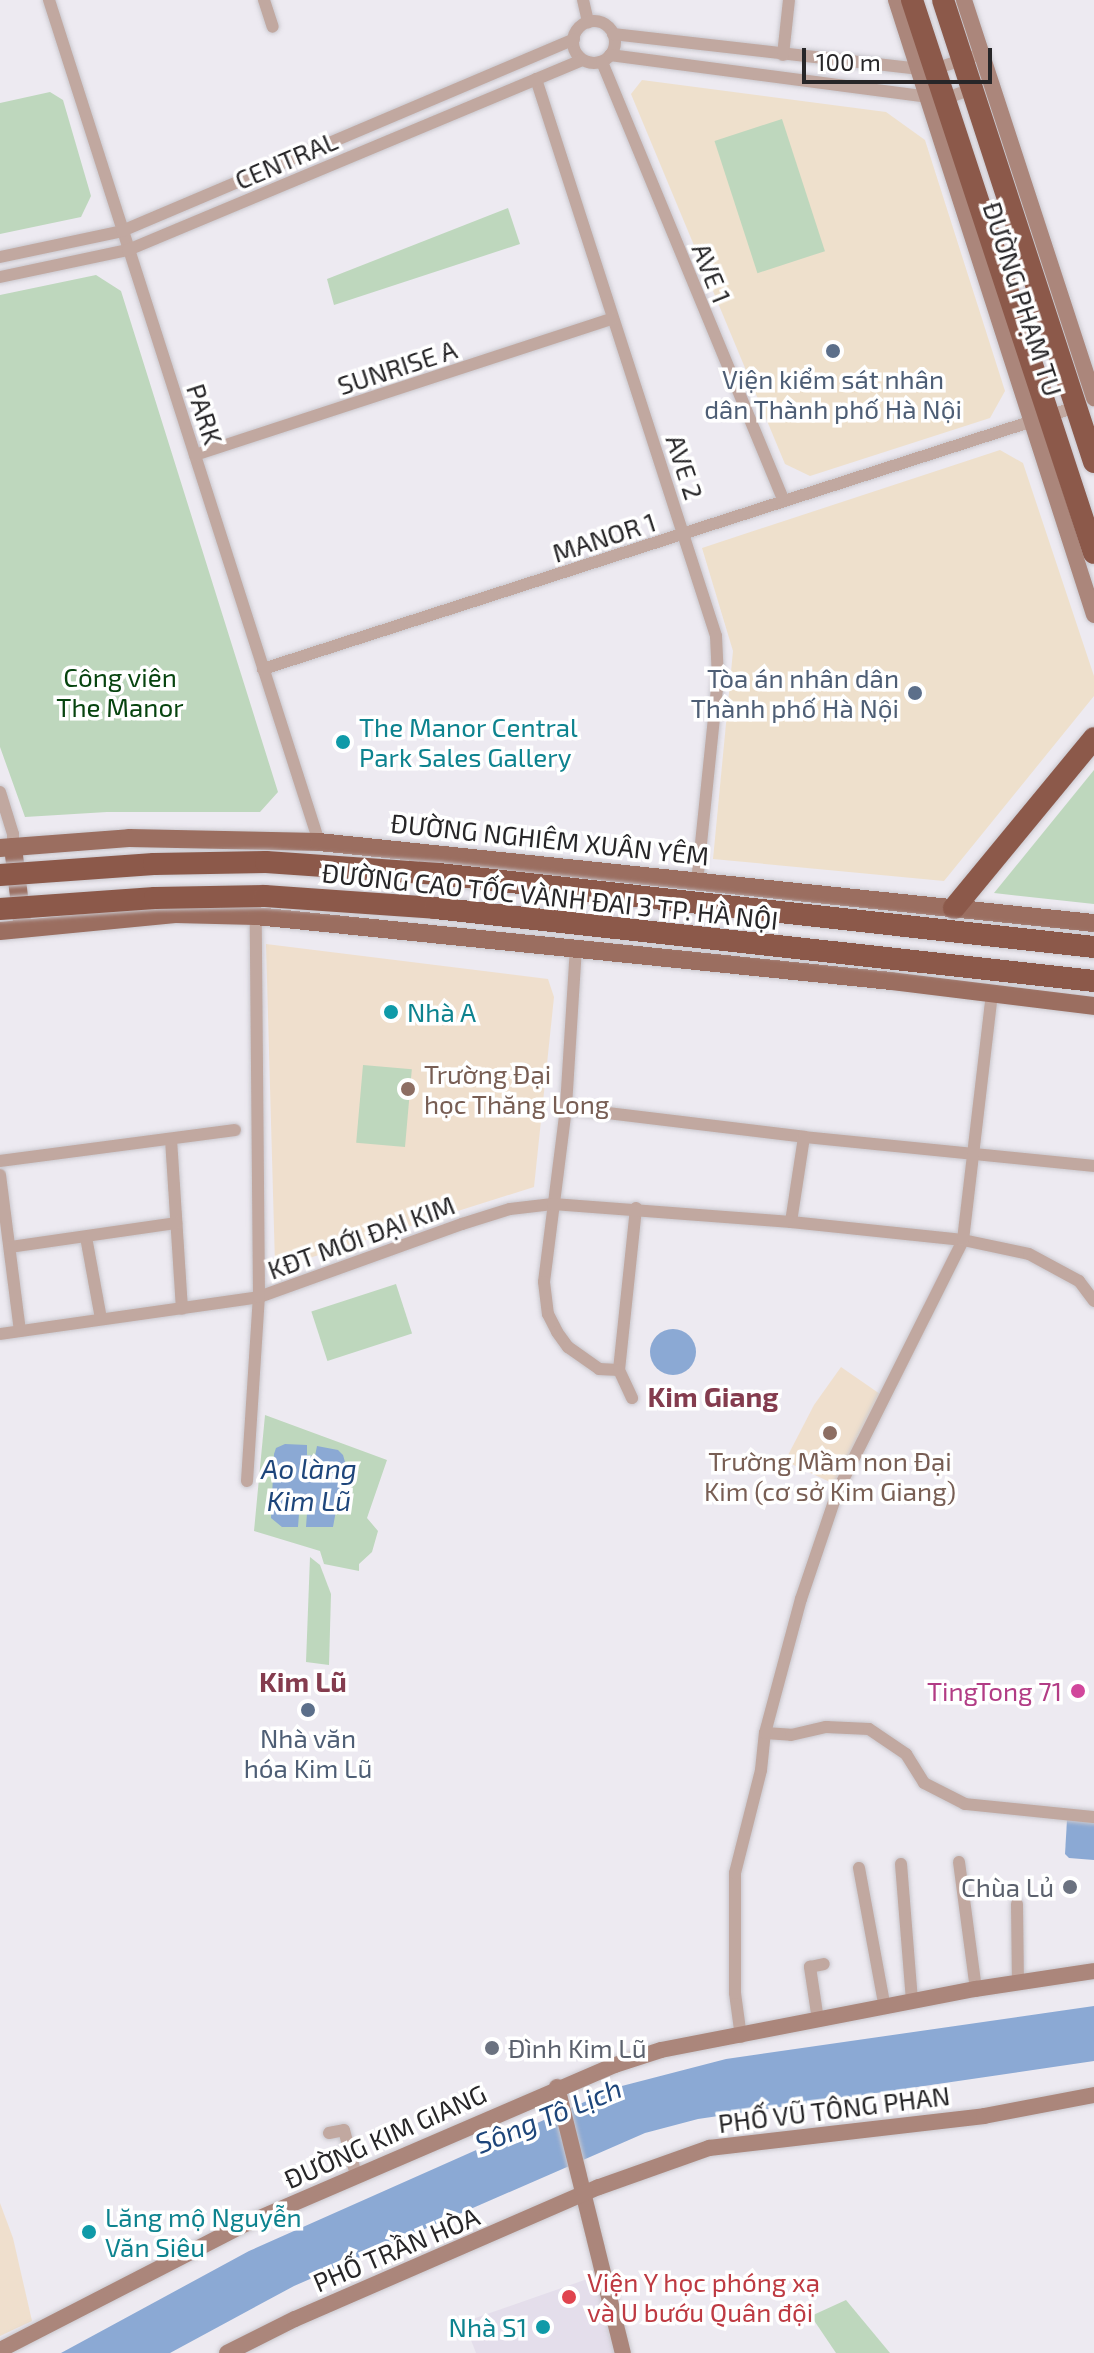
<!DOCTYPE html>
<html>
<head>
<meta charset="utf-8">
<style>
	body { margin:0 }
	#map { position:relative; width:1094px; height:2353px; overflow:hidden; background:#edeaf1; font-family:"Exo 2",sans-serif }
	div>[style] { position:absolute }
	.commercial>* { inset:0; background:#eee0cc }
	.built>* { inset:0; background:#e4deeb }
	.education>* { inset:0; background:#efdfcd }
	.green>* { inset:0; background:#bed7bd; transform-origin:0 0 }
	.water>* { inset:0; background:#8ba9d4 }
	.round { border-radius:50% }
	.roads { filter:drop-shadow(0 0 2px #c9c7cd) drop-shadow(0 0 2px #c9c7cd) }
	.street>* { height:12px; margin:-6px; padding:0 6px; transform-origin:6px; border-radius:6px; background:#c1a8a0 }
	.street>.ring { margin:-6px; padding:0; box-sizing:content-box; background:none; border:12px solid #c1a8a0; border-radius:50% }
	.secondary>* { height:16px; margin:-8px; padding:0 8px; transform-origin:8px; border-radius:8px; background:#ab867b }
	.primary>* { height:18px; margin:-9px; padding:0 9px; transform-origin:9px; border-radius:9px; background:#9b6e60 }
	.highway>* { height:22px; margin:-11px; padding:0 11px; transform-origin:11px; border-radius:11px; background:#8c594a }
	.bridges { filter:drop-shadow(0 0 2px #c9c7cd) drop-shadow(0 0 2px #c9c7cd) }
	.highway-bridge>* { height:22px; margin:-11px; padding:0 11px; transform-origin:11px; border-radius:11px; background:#8c594a }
	.dots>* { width:22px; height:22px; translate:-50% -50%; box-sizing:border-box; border:4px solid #fff; border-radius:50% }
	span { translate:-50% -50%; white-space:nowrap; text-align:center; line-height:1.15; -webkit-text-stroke:7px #fff; paint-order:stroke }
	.street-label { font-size:26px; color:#272628 }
	.service-label { font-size:26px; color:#4e5e75 }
	.right { translate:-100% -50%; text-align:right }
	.park-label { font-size:26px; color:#07440f }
	.culture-label { font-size:26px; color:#0d838f }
	.left { translate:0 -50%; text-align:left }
	.education-label { font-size:26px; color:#785e54 }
	.hotel-label { font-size:26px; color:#b23c85 }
	.worship-label { font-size:26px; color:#5b616d }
	.health-label { font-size:26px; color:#be3a42 }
	.neighbourhood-label { font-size:28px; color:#843c4e; font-weight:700 }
	.water-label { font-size:28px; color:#1e467b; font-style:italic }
	.scale { position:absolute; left:802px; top:48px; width:190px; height:36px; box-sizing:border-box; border:4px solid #272628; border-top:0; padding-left:10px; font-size:24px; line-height:28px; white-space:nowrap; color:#272628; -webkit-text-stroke:6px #fff; paint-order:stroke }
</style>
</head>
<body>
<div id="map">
	<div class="commercial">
		<i style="clip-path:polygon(642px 80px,886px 112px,925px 140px,1005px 391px,990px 418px,810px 476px,785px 464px,631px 94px)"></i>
		<i style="clip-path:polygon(1000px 450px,1023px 463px,1094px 676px,1094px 696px,944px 881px,713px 859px,733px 651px,702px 548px)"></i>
	</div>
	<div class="built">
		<i style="clip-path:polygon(596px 2276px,617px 2353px,476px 2353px,464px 2322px)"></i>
	</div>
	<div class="education">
		<i style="clip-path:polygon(266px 944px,548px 979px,554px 997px,534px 1187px,284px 1266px,275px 1264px)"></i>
		<i style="clip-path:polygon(841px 1367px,880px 1394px,834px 1484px,785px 1461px,814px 1405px)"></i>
		<i style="clip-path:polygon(0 2203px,13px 2238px,32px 2321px,0 2336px)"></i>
	</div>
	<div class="green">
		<i style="clip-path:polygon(50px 92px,63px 100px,91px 196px,81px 217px,0 234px,0 103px)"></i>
		<i style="left:782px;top:119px;width:139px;height:71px;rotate:72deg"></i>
		<i style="clip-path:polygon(508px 208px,520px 244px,334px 305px,327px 279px)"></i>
		<i style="clip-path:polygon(96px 275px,121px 291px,278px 792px,260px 812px,107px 812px,25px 817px,0 747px,0 295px)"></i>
		<i style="clip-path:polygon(1094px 770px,1094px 904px,994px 893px)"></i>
		<i style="left:363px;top:1065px;width:49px;height:78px;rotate:5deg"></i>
		<i style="left:396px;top:1284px;width:52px;height:89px;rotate:72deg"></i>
		<i style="clip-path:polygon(265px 1415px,387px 1460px,367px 1518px,378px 1531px,372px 1552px,359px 1564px,359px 1571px,324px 1564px,320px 1551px,254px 1531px)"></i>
		<i style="clip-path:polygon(310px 1557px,320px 1565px,331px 1594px,329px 1665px,306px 1662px)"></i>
		<i style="clip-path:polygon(846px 2300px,890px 2353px,836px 2353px,811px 2316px)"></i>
	</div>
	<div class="water">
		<i class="round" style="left:650px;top:1329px;width:46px;height:46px"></i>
		<i style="clip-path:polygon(285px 1444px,307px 1445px,307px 1455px,315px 1456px,317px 1446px,338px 1450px,343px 1455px,345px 1462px,333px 1527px,306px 1527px,307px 1513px,299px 1514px,298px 1527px,282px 1527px,271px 1518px,274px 1454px,276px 1448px)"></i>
		<i style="clip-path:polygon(1067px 1820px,1094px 1821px,1094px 1860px,1069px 1858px,1065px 1854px)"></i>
		<i style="clip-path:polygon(1094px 2006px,1094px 2061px,698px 2119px,645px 2133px,294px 2286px,170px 2353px,61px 2353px,249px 2251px,618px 2087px,726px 2059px)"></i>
	</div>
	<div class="roads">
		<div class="street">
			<i style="left:49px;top:0;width:884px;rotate:72.22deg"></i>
			<i style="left:264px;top:0;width:28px;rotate:72deg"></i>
			<i style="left:583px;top:0;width:23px;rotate:77deg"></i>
			<i class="ring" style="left:573px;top:21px;width:30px;height:30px"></i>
			<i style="left:613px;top:34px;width:307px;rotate:6.5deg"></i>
			<i style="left:918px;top:69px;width:16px"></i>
			<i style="left:934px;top:69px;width:49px;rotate:-17.7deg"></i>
			<i style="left:610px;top:55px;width:320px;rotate:7.5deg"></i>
			<i style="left:927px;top:97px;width:17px;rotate:7deg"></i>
			<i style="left:944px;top:99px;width:35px;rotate:-20deg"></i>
			<i style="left:783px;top:55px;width:55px;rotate:-83.8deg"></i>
			<i style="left:602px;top:62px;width:475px;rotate:67.5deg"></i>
			<i style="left:536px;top:79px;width:585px;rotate:72.09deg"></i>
			<i style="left:716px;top:636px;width:43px;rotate:87.3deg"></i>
			<i style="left:718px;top:679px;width:203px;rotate:95.9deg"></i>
			<i style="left:0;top:257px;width:125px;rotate:-12deg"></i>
			<i style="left:122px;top:231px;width:491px;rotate:-23deg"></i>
			<i style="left:0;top:277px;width:131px;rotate:-11.9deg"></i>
			<i style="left:128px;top:250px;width:492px;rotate:-22.7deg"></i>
			<i style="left:195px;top:455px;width:439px;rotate:-18.1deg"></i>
			<i style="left:263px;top:669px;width:857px;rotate:-17.86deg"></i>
			<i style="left:0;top:792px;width:44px;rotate:72.8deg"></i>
			<i style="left:13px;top:834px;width:13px;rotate:90deg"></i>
			<i style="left:576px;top:947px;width:161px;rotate:93.6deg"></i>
			<i style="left:566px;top:1108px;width:175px;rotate:97.2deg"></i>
			<i style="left:544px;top:1282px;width:32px;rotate:83deg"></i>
			<i style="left:548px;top:1314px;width:20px;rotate:63deg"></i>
			<i style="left:557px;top:1332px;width:19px;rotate:54deg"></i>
			<i style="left:568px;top:1347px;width:38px;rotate:35deg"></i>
			<i style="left:599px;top:1369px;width:20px;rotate:3deg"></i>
			<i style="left:619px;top:1370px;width:163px;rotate:-84deg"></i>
			<i style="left:566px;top:1108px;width:240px;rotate:6.9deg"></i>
			<i style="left:804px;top:1137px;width:291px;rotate:5.7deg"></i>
			<i style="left:171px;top:1139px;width:170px;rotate:86.3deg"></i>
			<i style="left:0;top:1161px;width:237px;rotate:-7.5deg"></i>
			<i style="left:0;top:1175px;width:157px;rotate:82.7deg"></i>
			<i style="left:791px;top:1222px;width:86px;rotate:-81.3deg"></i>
			<i style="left:86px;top:1237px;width:83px;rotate:79.6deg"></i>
			<i style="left:10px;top:1247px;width:168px;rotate:-8.2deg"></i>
			<i style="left:0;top:1334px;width:262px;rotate:-8.1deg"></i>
			<i style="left:259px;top:1297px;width:216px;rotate:-19.8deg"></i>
			<i style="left:462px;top:1224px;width:50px;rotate:-17.4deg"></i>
			<i style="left:510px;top:1209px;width:43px;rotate:-6.6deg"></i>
			<i style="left:553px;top:1204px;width:239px;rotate:4.3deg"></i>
			<i style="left:791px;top:1222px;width:173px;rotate:6deg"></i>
			<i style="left:963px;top:1240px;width:67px;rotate:12deg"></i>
			<i style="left:1029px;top:1254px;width:57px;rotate:28.4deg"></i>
			<i style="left:1079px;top:1281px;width:25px;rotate:53deg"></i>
			<i style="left:619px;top:1370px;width:31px;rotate:65deg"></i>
			<i style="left:247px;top:1481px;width:184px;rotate:-86.3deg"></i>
			<i style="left:259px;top:1297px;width:381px;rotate:-90.5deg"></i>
			<i style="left:765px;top:1733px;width:26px;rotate:4deg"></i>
			<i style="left:791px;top:1735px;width:36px;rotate:-13deg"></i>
			<i style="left:826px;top:1727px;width:43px;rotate:2.7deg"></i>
			<i style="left:869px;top:1729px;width:45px;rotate:34deg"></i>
			<i style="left:906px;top:1754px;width:34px;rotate:58deg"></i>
			<i style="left:924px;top:1783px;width:46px;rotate:27.1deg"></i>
			<i style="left:965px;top:1804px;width:130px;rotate:5.8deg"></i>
			<i style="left:959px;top:1862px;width:128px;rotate:82.4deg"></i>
			<i style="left:901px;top:1864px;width:138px;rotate:85.4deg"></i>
			<i style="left:859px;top:1868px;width:142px;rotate:79.5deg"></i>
			<i style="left:1017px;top:1904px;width:77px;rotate:89.3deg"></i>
			<i style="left:818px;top:2020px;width:54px;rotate:-98.6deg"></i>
			<i style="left:810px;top:1967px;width:14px;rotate:-12deg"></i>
			<i style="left:741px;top:2037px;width:44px;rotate:-97.8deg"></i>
			<i style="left:735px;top:1993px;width:120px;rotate:-90deg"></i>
			<i style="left:735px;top:1873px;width:106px;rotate:-75.8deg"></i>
			<i style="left:761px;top:1770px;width:37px;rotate:-84deg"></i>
			<i style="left:765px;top:1733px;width:139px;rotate:-75deg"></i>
			<i style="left:801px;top:1599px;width:115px;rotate:-71.3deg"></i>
			<i style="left:838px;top:1490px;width:280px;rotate:-63.4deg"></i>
			<i style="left:963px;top:1240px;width:249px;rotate:-83.3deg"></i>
			<i style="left:329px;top:2133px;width:15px;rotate:-11deg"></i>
			<i style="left:344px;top:2130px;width:47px;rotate:75.1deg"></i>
		</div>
		<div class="secondary">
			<i style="left:896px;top:0;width:646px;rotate:72.15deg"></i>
			<i style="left:964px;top:0;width:419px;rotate:71.9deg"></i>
			<i style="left:557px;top:2087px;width:274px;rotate:76.1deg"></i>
			<i style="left:0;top:2350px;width:271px;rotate:-27.2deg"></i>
			<i style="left:241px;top:2226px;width:407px;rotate:-23.3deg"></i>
			<i style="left:615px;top:2065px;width:48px;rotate:-18.1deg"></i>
			<i style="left:661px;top:2050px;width:321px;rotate:-11deg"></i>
			<i style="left:976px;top:1989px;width:119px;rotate:-8.7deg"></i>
			<i style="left:227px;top:2353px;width:76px;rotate:-26.6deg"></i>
			<i style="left:295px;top:2319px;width:331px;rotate:-23.5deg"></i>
			<i style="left:599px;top:2187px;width:117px;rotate:-19.5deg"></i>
			<i style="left:709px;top:2148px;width:277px;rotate:-6.6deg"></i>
			<i style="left:984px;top:2116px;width:112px;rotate:-10.8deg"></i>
		</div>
		<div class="primary">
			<i style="left:13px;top:847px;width:75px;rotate:83.1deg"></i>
			<i style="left:0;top:848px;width:129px;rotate:-4.4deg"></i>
			<i style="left:129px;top:838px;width:190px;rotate:1.2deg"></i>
			<i style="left:319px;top:842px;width:779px;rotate:5.97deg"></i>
			<i style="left:0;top:931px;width:176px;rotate:-5.5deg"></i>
			<i style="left:175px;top:914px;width:81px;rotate:1.4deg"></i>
			<i style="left:256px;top:916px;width:638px;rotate:5.84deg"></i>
			<i style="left:891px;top:981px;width:205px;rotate:7deg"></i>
		</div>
		<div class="highway">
			<i style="left:912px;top:0;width:582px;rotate:71.78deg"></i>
			<i style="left:943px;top:0;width:486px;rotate:71.9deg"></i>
			<i style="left:954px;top:908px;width:220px;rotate:-50.5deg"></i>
		</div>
	</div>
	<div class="bridges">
		<div class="highway-bridge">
			<i style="left:0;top:875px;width:154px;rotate:-4.1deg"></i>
			<i style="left:154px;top:864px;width:112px;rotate:-1deg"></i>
			<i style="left:266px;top:862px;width:173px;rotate:4deg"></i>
			<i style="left:439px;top:874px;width:659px;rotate:6.36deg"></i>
			<i style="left:0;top:909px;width:155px;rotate:-4.1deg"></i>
			<i style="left:155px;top:898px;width:110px;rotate:-1deg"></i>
			<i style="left:265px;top:896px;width:170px;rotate:4deg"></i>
			<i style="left:435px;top:908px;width:663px;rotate:6.32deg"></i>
		</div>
	</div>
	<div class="dots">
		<i style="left:833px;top:351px;background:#5c6f8a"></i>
		<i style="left:915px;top:693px;background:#5c6f8a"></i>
		<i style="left:343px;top:742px;background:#0f9aa8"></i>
		<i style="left:391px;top:1012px;background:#0f9aa8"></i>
		<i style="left:408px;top:1089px;background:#8d6e63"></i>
		<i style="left:830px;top:1433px;background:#8d6e63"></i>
		<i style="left:1078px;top:1691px;background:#d1479c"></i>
		<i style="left:308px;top:1710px;background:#5c6f8a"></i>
		<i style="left:1070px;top:1887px;background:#6b7280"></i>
		<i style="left:492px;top:2048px;background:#6b7280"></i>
		<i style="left:89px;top:2232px;background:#0f9aa8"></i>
		<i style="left:569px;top:2297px;background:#e0444e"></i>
		<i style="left:543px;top:2327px;background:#0f9aa8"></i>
	</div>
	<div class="street-label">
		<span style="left:286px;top:160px;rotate:-23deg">CENTRAL</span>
		<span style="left:712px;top:273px;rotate:68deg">AVE 1</span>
		<span style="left:1023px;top:299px;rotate:72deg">ĐƯỜNG PHẠM TU</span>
		<span style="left:397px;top:367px;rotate:-18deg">SUNRISE A</span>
		<span style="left:205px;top:414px;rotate:72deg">PARK</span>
		<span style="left:685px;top:467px;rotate:72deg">AVE 2</span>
		<span style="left:604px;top:537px;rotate:-18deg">MANOR 1</span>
		<span style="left:550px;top:839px;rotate:6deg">ĐƯỜNG NGHIÊM XUÂN YÊM</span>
		<span style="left:550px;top:896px;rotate:6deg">ĐƯỜNG CAO TỐC VÀNH ĐAI 3 TP. HÀ NỘI</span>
		<span style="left:361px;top:1237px;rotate:-20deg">KĐT MỚI ĐẠI KIM</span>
		<span style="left:834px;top:2109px;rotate:-7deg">PHỐ VŨ TÔNG PHAN</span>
		<span style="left:385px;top:2136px;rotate:-24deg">ĐƯỜNG KIM GIANG</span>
		<span style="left:396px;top:2249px;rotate:-23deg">PHỐ TRẦN HÒA</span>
	</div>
	<div class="service-label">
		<span style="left:833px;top:394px">Viện kiểm sát nhân<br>dân Thành phố Hà Nội</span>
		<span class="right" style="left:899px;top:693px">Tòa án nhân dân<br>Thành phố Hà Nội</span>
		<span style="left:308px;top:1753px">Nhà văn<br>hóa Kim Lũ</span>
	</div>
	<div class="park-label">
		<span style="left:120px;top:692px">Công viên<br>The Manor</span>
	</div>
	<div class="culture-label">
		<span class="left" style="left:359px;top:742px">The Manor Central<br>Park Sales Gallery</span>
		<span class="left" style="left:407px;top:1012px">Nhà A</span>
		<span class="left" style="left:105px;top:2232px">Lăng mộ Nguyễn<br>Văn Siêu</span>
		<span class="right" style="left:527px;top:2327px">Nhà S1</span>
	</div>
	<div class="education-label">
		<span class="left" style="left:424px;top:1089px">Trường Đại<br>học Thăng Long</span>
		<span style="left:830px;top:1476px">Trường Mầm non Đại<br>Kim (cơ sở Kim Giang)</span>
	</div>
	<div class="hotel-label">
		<span class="right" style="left:1062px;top:1691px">TingTong 71</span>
	</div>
	<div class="worship-label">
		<span class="right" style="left:1054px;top:1887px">Chùa Lủ</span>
		<span class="left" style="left:508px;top:2048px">Đình Kim Lũ</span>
	</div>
	<div class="health-label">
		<span class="left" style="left:587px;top:2297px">Viện Y học phóng xạ<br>và U bướu Quân đội</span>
	</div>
	<div class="neighbourhood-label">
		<span style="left:713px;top:1396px">Kim Giang</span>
		<span style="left:303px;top:1681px">Kim Lũ</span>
	</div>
	<div class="water-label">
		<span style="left:309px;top:1484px">Ao làng<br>Kim Lũ</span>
		<span style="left:548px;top:2115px;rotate:-22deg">Sông Tô Lịch</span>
	</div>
	<div class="scale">100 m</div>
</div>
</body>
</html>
